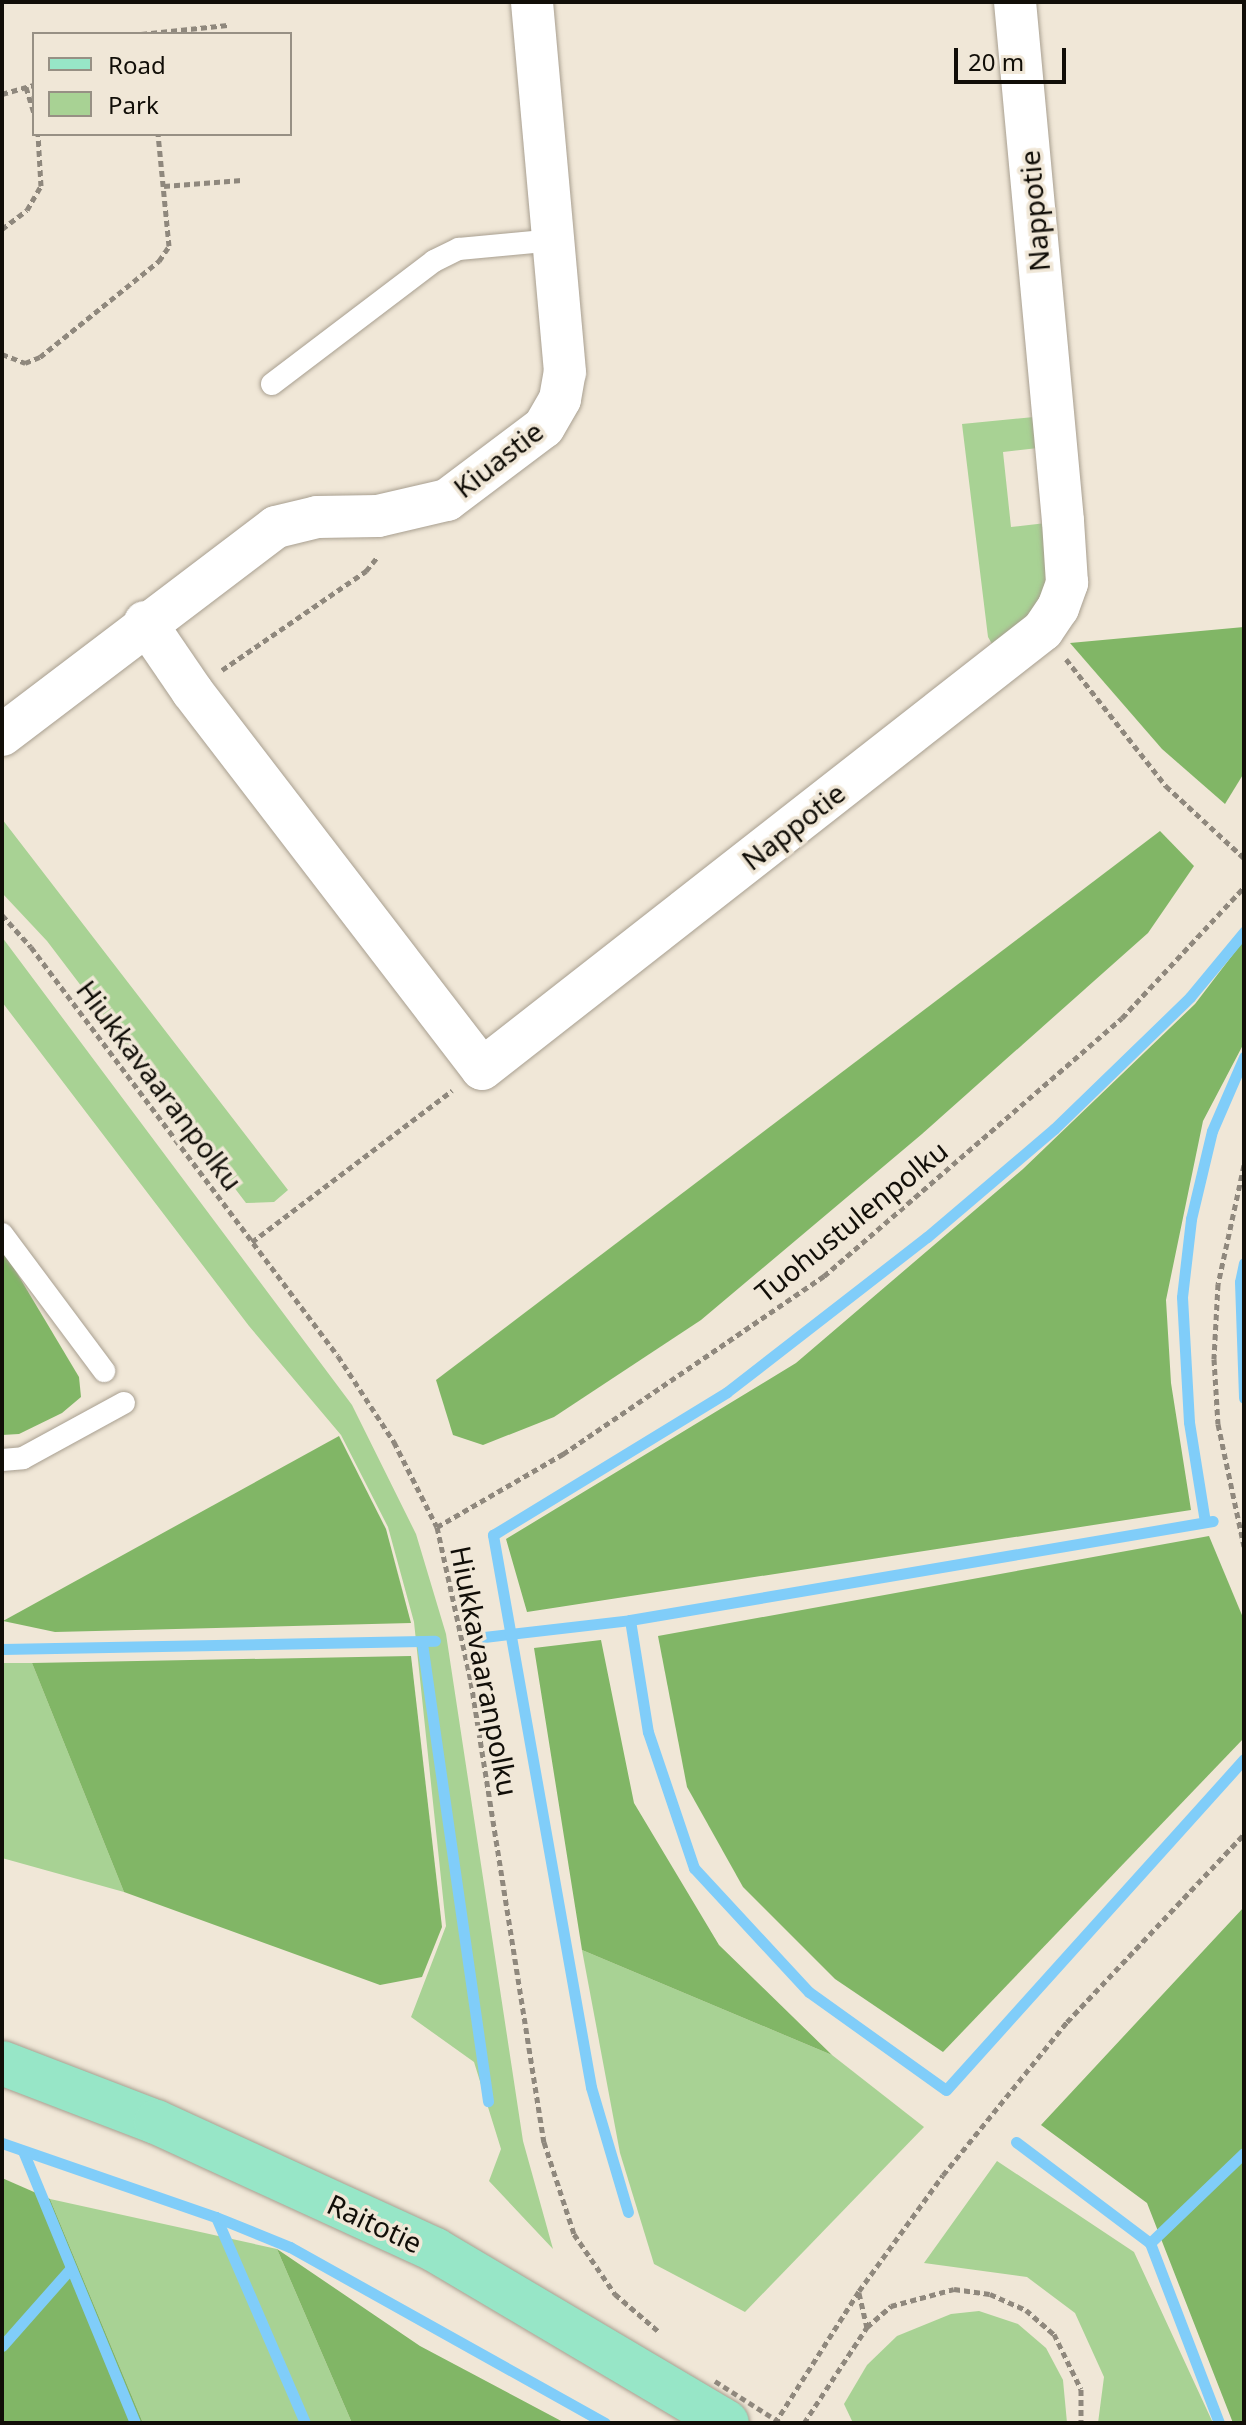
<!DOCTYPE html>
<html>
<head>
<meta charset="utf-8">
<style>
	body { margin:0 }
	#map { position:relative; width:1246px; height:2425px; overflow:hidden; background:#f0e7d7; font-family:"Noto Sans",sans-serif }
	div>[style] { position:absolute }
	.green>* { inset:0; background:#a8d294 }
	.forest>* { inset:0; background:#81b666 }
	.stream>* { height:11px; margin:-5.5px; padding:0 5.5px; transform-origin:5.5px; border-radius:5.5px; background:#80cdf9 }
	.path>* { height:5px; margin-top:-2.5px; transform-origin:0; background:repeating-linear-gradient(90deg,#8f887d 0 6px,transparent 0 10px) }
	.roads { filter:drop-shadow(0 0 2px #a89f90) drop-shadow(0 0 2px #a89f90) }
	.lane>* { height:22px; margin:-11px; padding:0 11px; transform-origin:11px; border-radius:11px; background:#fff }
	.street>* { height:42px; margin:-21px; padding:0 21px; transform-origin:21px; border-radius:21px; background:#fff }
	.primary>* { height:44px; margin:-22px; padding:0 22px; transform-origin:22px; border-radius:22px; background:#97e6c7 }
	.path-bridge>* { height:5px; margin-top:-2.5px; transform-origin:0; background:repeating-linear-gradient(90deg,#8f887d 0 6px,transparent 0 10px) }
	span { translate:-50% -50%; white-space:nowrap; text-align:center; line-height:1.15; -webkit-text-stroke:7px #f0e7d7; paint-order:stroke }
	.street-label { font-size:28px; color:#110e08 }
	.frame { position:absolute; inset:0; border:4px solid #110e08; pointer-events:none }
	.legend { position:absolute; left:32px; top:32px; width:260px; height:104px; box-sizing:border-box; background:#f0e7d7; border:2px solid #979084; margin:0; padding:10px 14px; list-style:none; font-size:24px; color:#110e08 }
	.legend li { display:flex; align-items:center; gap:16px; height:40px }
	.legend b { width:40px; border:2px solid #979084 }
	.scale { position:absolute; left:954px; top:48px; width:112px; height:36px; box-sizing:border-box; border:4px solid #110e08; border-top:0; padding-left:10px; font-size:24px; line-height:28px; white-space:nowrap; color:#110e08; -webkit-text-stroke:6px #f0e7d7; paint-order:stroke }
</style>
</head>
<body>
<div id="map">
	<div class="green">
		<i style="clip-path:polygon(1034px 417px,1038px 448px,1003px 452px,1011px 527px,1046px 523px,1048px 582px,1041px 604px,995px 649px,988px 637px,962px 424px)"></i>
		<i style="clip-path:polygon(2px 819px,288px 1190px,274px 1202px,246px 1203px,47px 941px,2px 893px)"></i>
		<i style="clip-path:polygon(2px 937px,352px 1405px,416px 1534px,446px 1634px,523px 2141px,553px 2249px,489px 2181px,501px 2149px,474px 2062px,411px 2017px,446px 1926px,414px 1622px,388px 1527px,341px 1435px,249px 1326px,2px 1002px)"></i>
		<i style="clip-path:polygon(2px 1663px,32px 1663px,124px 1892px,2px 1858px)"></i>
		<i style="clip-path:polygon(582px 1950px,832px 2055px,924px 2127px,745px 2312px,654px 2264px,620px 2153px)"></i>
		<i style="clip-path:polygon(997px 2161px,1134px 2252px,1213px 2423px,1098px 2423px,1104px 2377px,1075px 2313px,1027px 2277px,924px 2263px)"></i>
		<i style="clip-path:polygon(50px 2199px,277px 2249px,352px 2423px,143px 2423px)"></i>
		<i style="clip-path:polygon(979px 2311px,1018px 2324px,1046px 2348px,1063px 2380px,1067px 2423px,853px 2423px,844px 2404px,867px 2365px,897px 2336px,951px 2314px)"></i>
	</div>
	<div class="forest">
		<i style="clip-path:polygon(1244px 627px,1244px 773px,1225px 804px,1162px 749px,1070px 643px)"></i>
		<i style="clip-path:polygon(1160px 831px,1194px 866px,1148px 933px,922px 1134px,701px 1320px,554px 1417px,483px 1445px,453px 1435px,436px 1380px)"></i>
		<i style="clip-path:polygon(1244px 940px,1244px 1043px,1203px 1121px,1166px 1300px,1171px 1383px,1191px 1510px,527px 1612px,506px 1539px,796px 1363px,1023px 1169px,1195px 1004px)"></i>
		<i style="clip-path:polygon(2px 1248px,79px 1377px,81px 1397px,62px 1413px,19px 1434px,2px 1435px)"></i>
		<i style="clip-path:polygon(339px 1436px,386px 1529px,411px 1623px,55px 1632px,3px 1621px)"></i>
		<i style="clip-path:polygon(1209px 1536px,1244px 1620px,1244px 1738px,943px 2052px,835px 1979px,743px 1887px,687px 1787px,658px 1636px)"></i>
		<i style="clip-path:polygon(601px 1640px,634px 1803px,719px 1945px,832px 2055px,582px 1950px,534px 1648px)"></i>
		<i style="clip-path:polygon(411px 1656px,442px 1927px,422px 1977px,380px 1985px,124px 1892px,32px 1663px)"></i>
		<i style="clip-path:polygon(1244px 1907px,1244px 2423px,1233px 2423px,1147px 2203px,1041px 2125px)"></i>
		<i style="clip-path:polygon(2px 2178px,50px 2199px,143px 2423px,2px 2423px)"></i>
		<i style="clip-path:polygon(277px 2249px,420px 2346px,565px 2423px,352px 2423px)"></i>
	</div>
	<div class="stream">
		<i style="left:1244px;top:1263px;width:19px;rotate:102deg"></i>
		<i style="left:1240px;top:1282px;width:116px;rotate:88deg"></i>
		<i style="left:1205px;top:1522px;width:101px;rotate:-99.1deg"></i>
		<i style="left:1189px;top:1422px;width:125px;rotate:-93.2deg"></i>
		<i style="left:1182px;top:1297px;width:79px;rotate:-83.4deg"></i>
		<i style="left:1191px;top:1219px;width:90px;rotate:-76.6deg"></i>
		<i style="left:1212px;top:1131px;width:81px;rotate:-66.6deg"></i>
		<i style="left:630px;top:1620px;width:113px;rotate:80.9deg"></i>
		<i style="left:648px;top:1732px;width:144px;rotate:71.3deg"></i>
		<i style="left:694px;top:1868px;width:169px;rotate:47.2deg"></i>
		<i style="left:809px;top:1992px;width:168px;rotate:35.6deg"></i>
		<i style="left:946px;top:2090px;width:445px;rotate:-48deg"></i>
		<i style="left:484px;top:1637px;width:147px;rotate:-6.6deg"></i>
		<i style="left:630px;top:1620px;width:591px;rotate:-9.64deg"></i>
		<i style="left:422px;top:1643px;width:463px;rotate:81.8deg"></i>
		<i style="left:2px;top:1649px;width:433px;rotate:-1.1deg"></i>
		<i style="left:1016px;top:2142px;width:168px;rotate:37deg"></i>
		<i style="left:1150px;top:2243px;width:193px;rotate:69deg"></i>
		<i style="left:2px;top:2143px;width:226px;rotate:19.1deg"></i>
		<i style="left:216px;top:2217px;width:224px;rotate:66.6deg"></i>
		<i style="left:23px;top:2151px;width:294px;rotate:67.6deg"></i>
		<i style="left:628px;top:2212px;width:130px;rotate:-106.5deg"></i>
		<i style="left:591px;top:2087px;width:561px;rotate:-100.07deg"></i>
		<i style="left:493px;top:1535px;width:274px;rotate:-31.4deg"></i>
		<i style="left:727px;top:1392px;width:253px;rotate:-37.8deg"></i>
		<i style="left:927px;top:1237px;width:167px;rotate:-40.4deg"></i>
		<i style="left:1054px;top:1129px;width:190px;rotate:-44.1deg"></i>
		<i style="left:1190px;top:997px;width:85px;rotate:-50.3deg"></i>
		<i style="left:216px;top:2217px;width:80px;rotate:22.1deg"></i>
		<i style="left:290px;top:2247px;width:361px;rotate:29.2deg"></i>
		<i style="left:1150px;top:2243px;width:130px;rotate:-43.8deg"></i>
		<i style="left:2px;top:2346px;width:104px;rotate:-48.5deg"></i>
	</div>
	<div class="path">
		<i style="left:141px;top:34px;width:87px;rotate:-5.9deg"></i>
		<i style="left:26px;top:87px;width:27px;rotate:73deg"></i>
		<i style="left:2px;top:94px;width:33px;rotate:-16deg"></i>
		<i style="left:164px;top:186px;width:78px;rotate:-4.4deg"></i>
		<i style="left:2px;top:229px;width:31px;rotate:-37deg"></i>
		<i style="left:27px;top:210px;width:28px;rotate:-60deg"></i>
		<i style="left:41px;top:186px;width:52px;rotate:-93.3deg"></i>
		<i style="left:2px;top:354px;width:25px;rotate:21deg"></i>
		<i style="left:25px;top:363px;width:16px;rotate:-22deg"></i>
		<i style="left:40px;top:357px;width:153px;rotate:-38.9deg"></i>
		<i style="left:159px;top:261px;width:18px;rotate:-56deg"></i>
		<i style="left:169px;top:246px;width:113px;rotate:-95.6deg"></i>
		<i style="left:1066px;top:659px;width:162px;rotate:51.8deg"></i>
		<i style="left:1166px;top:786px;width:106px;rotate:42.7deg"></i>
		<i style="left:222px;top:670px;width:175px;rotate:-34.5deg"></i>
		<i style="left:366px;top:571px;width:19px;rotate:-51deg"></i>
		<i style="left:2px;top:915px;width:43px;rotate:47.8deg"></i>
		<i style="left:31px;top:947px;width:511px;rotate:53.11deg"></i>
		<i style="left:338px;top:1356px;width:103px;rotate:56.9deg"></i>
		<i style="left:394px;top:1442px;width:95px;rotate:63.2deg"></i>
		<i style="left:437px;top:1527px;width:159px;rotate:77.6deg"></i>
		<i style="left:471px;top:1682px;width:466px;rotate:81deg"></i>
		<i style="left:544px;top:2142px;width:97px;rotate:71.9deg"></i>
		<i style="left:574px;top:2234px;width:73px;rotate:55.7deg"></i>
		<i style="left:615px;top:2294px;width:57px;rotate:40.7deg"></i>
		<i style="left:1244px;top:1165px;width:122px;rotate:102.3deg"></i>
		<i style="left:1218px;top:1284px;width:75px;rotate:93.1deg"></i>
		<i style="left:1214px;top:1359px;width:65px;rotate:86.5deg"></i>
		<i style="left:1218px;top:1424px;width:125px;rotate:78deg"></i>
		<i style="left:252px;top:1242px;width:251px;rotate:-37.1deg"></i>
		<i style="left:437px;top:1527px;width:146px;rotate:-30.1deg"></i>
		<i style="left:563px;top:1454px;width:316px;rotate:-34.3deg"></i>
		<i style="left:824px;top:1276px;width:394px;rotate:-40.9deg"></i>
		<i style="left:1122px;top:1018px;width:179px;rotate:-47deg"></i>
		<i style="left:859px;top:2293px;width:35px;rotate:77deg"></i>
		<i style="left:775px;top:2423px;width:156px;rotate:-57.5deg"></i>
		<i style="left:859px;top:2291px;width:143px;rotate:-54.1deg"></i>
		<i style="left:943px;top:2175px;width:197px;rotate:-51deg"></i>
		<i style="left:1067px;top:2022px;width:258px;rotate:-46.7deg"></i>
		<i style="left:804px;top:2423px;width:115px;rotate:-56.7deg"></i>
		<i style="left:867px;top:2327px;width:32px;rotate:-41deg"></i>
		<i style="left:891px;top:2306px;width:65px;rotate:-15.1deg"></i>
		<i style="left:954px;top:2289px;width:36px;rotate:8deg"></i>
		<i style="left:990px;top:2294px;width:39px;rotate:24deg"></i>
		<i style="left:1026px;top:2310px;width:37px;rotate:41deg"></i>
		<i style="left:1054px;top:2334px;width:61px;rotate:63.9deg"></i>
		<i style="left:1081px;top:2389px;width:34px;rotate:90deg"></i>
	</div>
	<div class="roads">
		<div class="lane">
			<i style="left:272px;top:384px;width:203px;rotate:-37.2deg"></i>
			<i style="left:434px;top:261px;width:28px;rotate:-26deg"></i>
			<i style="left:459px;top:249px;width:96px;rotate:-5.4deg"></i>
			<i style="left:2px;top:1234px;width:171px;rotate:53.3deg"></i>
			<i style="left:2px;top:1460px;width:21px;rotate:-5deg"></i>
			<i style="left:23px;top:1458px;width:115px;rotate:-28.6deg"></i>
		</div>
		<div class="street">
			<i style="left:145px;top:622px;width:83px;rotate:55.7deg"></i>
			<i style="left:192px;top:691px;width:476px;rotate:52.5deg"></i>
			<i style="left:482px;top:1069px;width:712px;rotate:-38.04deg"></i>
			<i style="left:1043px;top:630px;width:27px;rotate:-56deg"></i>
			<i style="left:1058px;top:608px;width:27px;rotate:-70deg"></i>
			<i style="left:1067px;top:583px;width:62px;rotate:-93.7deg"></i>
			<i style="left:1063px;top:521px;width:521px;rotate:-95.28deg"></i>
			<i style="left:2px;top:735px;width:344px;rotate:-37.2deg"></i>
			<i style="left:276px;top:527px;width:42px;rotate:-13.7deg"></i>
			<i style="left:317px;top:517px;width:61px;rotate:-0.9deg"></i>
			<i style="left:378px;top:516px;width:71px;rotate:-13.1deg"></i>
			<i style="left:447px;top:500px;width:121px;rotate:-37deg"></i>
			<i style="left:544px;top:427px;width:32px;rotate:-60deg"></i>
			<i style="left:560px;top:399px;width:27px;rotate:-80deg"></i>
			<i style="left:565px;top:372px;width:371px;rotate:-95.1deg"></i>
		</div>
		<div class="primary">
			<i style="left:2px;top:2063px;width:165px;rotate:21deg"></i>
			<i style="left:156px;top:2122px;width:307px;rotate:24.6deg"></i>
			<i style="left:435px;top:2250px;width:339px;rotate:30.6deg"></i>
		</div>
	</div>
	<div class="path-bridge">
		<i style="left:715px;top:2381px;width:78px;rotate:32.5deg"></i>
	</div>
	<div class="street-label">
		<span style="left:1034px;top:211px;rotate:-95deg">Nappotie</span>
		<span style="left:498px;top:459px;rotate:-38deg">Kiuastie</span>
		<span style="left:793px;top:826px;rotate:-38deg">Nappotie</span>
		<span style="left:160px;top:1085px;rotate:53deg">Hiukkavaaranpolku</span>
		<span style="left:851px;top:1221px;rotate:-39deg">Tuohustulenpolku</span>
		<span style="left:485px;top:1671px;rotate:79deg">Hiukkavaaranpolku</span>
		<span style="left:375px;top:2223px;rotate:25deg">Raitotie</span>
	</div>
	<div class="frame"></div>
	<ul class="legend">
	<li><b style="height:10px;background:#97e6c7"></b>Road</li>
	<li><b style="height:22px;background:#a8d294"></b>Park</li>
	</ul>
	<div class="scale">20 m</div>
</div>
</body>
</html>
